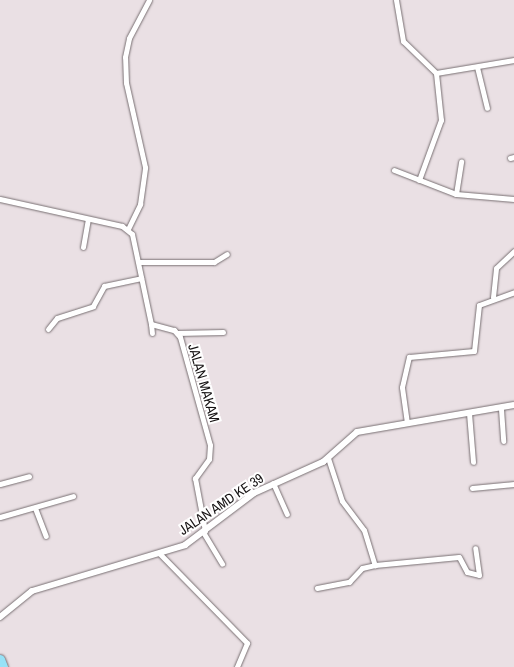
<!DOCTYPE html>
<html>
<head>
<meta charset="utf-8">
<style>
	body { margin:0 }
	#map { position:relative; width:514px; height:667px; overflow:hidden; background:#eae0e4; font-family:"Archivo Narrow",sans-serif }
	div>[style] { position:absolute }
	.roads { filter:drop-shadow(0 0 1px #786f72) drop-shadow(0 0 1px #786f72) }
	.minor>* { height:5px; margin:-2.5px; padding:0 2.5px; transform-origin:2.5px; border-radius:2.5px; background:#fff }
	.tertiary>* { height:6px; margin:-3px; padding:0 3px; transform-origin:3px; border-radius:3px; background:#fff }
	.primary>* { height:9px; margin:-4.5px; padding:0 4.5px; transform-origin:4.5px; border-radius:4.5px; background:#97e2f7 }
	span { translate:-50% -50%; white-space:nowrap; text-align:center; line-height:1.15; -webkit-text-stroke:4px #fff; paint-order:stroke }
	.street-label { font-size:14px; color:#171314 }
</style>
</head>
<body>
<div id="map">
	<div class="roads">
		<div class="minor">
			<i style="left:396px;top:0;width:42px;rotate:80.3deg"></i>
			<i style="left:403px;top:41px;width:46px;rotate:44.1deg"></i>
			<i style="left:477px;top:67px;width:42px;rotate:76.3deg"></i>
			<i style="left:510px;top:158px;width:4px;rotate:-14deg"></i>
			<i style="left:394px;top:170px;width:66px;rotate:21.2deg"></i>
			<i style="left:456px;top:194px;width:58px;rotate:4.9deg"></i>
			<i style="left:419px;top:180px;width:64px;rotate:-69.9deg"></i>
			<i style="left:441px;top:120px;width:47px;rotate:-96.1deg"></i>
			<i style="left:436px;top:73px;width:79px;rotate:-9.5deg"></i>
			<i style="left:456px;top:194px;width:33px;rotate:-81deg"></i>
			<i style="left:0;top:199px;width:125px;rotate:12.5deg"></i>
			<i style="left:122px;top:226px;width:13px;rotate:39deg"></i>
			<i style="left:132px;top:234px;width:92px;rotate:78.1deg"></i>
			<i style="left:151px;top:324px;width:24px;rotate:15deg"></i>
			<i style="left:174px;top:330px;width:9px;rotate:49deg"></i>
			<i style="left:180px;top:337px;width:112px;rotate:74.5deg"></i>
			<i style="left:210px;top:445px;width:14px;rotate:94deg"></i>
			<i style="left:209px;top:459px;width:24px;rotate:126deg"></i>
			<i style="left:195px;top:478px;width:54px;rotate:79.3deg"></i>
			<i style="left:128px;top:229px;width:28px;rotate:-64deg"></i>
			<i style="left:140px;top:204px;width:37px;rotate:-82deg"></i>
			<i style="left:145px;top:167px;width:86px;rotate:-102.7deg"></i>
			<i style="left:126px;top:83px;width:26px;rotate:-92deg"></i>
			<i style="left:125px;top:57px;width:19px;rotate:-78deg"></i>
			<i style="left:129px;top:38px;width:43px;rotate:-62.2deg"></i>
			<i style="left:83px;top:247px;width:27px;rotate:-80deg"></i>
			<i style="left:139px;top:262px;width:75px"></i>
			<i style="left:214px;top:262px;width:15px;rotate:-32deg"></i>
			<i style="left:493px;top:297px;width:29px;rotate:-84deg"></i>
			<i style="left:496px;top:268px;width:25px;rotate:-43deg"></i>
			<i style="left:151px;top:324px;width:9px;rotate:84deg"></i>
			<i style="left:48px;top:329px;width:14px;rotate:-51deg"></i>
			<i style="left:57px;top:318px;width:38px;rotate:-18deg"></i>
			<i style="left:93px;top:306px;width:23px;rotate:-61deg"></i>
			<i style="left:104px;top:286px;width:38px;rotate:-12deg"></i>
			<i style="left:177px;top:333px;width:46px;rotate:-1.2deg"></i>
			<i style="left:501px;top:409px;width:32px;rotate:86deg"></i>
			<i style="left:469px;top:413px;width:49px;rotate:85.3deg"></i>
			<i style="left:407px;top:423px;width:36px;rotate:-98deg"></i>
			<i style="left:402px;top:387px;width:31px;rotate:-77deg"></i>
			<i style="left:409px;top:357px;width:65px;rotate:-5.3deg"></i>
			<i style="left:474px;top:351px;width:46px;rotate:-83.8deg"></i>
			<i style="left:479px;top:305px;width:37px;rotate:-20deg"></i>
			<i style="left:328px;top:458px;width:45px;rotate:72deg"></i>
			<i style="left:342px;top:501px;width:36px;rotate:53deg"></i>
			<i style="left:364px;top:530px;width:37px;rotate:73deg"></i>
			<i style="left:375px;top:565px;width:84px;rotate:-5.4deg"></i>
			<i style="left:459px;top:557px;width:17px;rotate:62deg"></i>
			<i style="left:467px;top:572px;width:12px;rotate:14deg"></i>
			<i style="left:479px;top:575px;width:27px;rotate:-98deg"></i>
			<i style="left:273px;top:483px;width:34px;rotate:66deg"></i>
			<i style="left:0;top:484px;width:30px;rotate:-15deg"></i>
			<i style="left:472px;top:488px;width:42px;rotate:-5.4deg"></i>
			<i style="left:35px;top:508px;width:30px;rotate:69deg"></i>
			<i style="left:0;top:517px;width:76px;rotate:-16deg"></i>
			<i style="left:203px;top:532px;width:37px;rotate:59deg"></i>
			<i style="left:159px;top:553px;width:126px;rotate:45.6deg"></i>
			<i style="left:247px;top:643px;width:26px;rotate:113deg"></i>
			<i style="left:317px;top:588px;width:33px;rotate:-11deg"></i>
			<i style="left:349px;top:582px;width:19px;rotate:-47deg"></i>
			<i style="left:362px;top:568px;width:13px;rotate:-13deg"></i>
		</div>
		<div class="tertiary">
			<i style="left:0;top:617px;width:41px;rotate:-39.1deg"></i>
			<i style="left:32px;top:591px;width:160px;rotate:-16.7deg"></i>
			<i style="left:185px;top:545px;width:86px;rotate:-37deg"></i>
			<i style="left:254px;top:493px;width:76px;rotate:-24.2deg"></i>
			<i style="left:323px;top:462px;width:45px;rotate:-41.4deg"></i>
			<i style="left:357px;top:432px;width:159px;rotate:-9.8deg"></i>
		</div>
		<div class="primary">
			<i style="left:0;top:659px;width:9px;rotate:69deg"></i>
		</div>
	</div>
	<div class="street-label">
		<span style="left:204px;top:383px;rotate:74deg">JALAN MAKAM</span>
		<span style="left:221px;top:504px;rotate:-34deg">JALAN AMD KE 39</span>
	</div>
</div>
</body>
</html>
